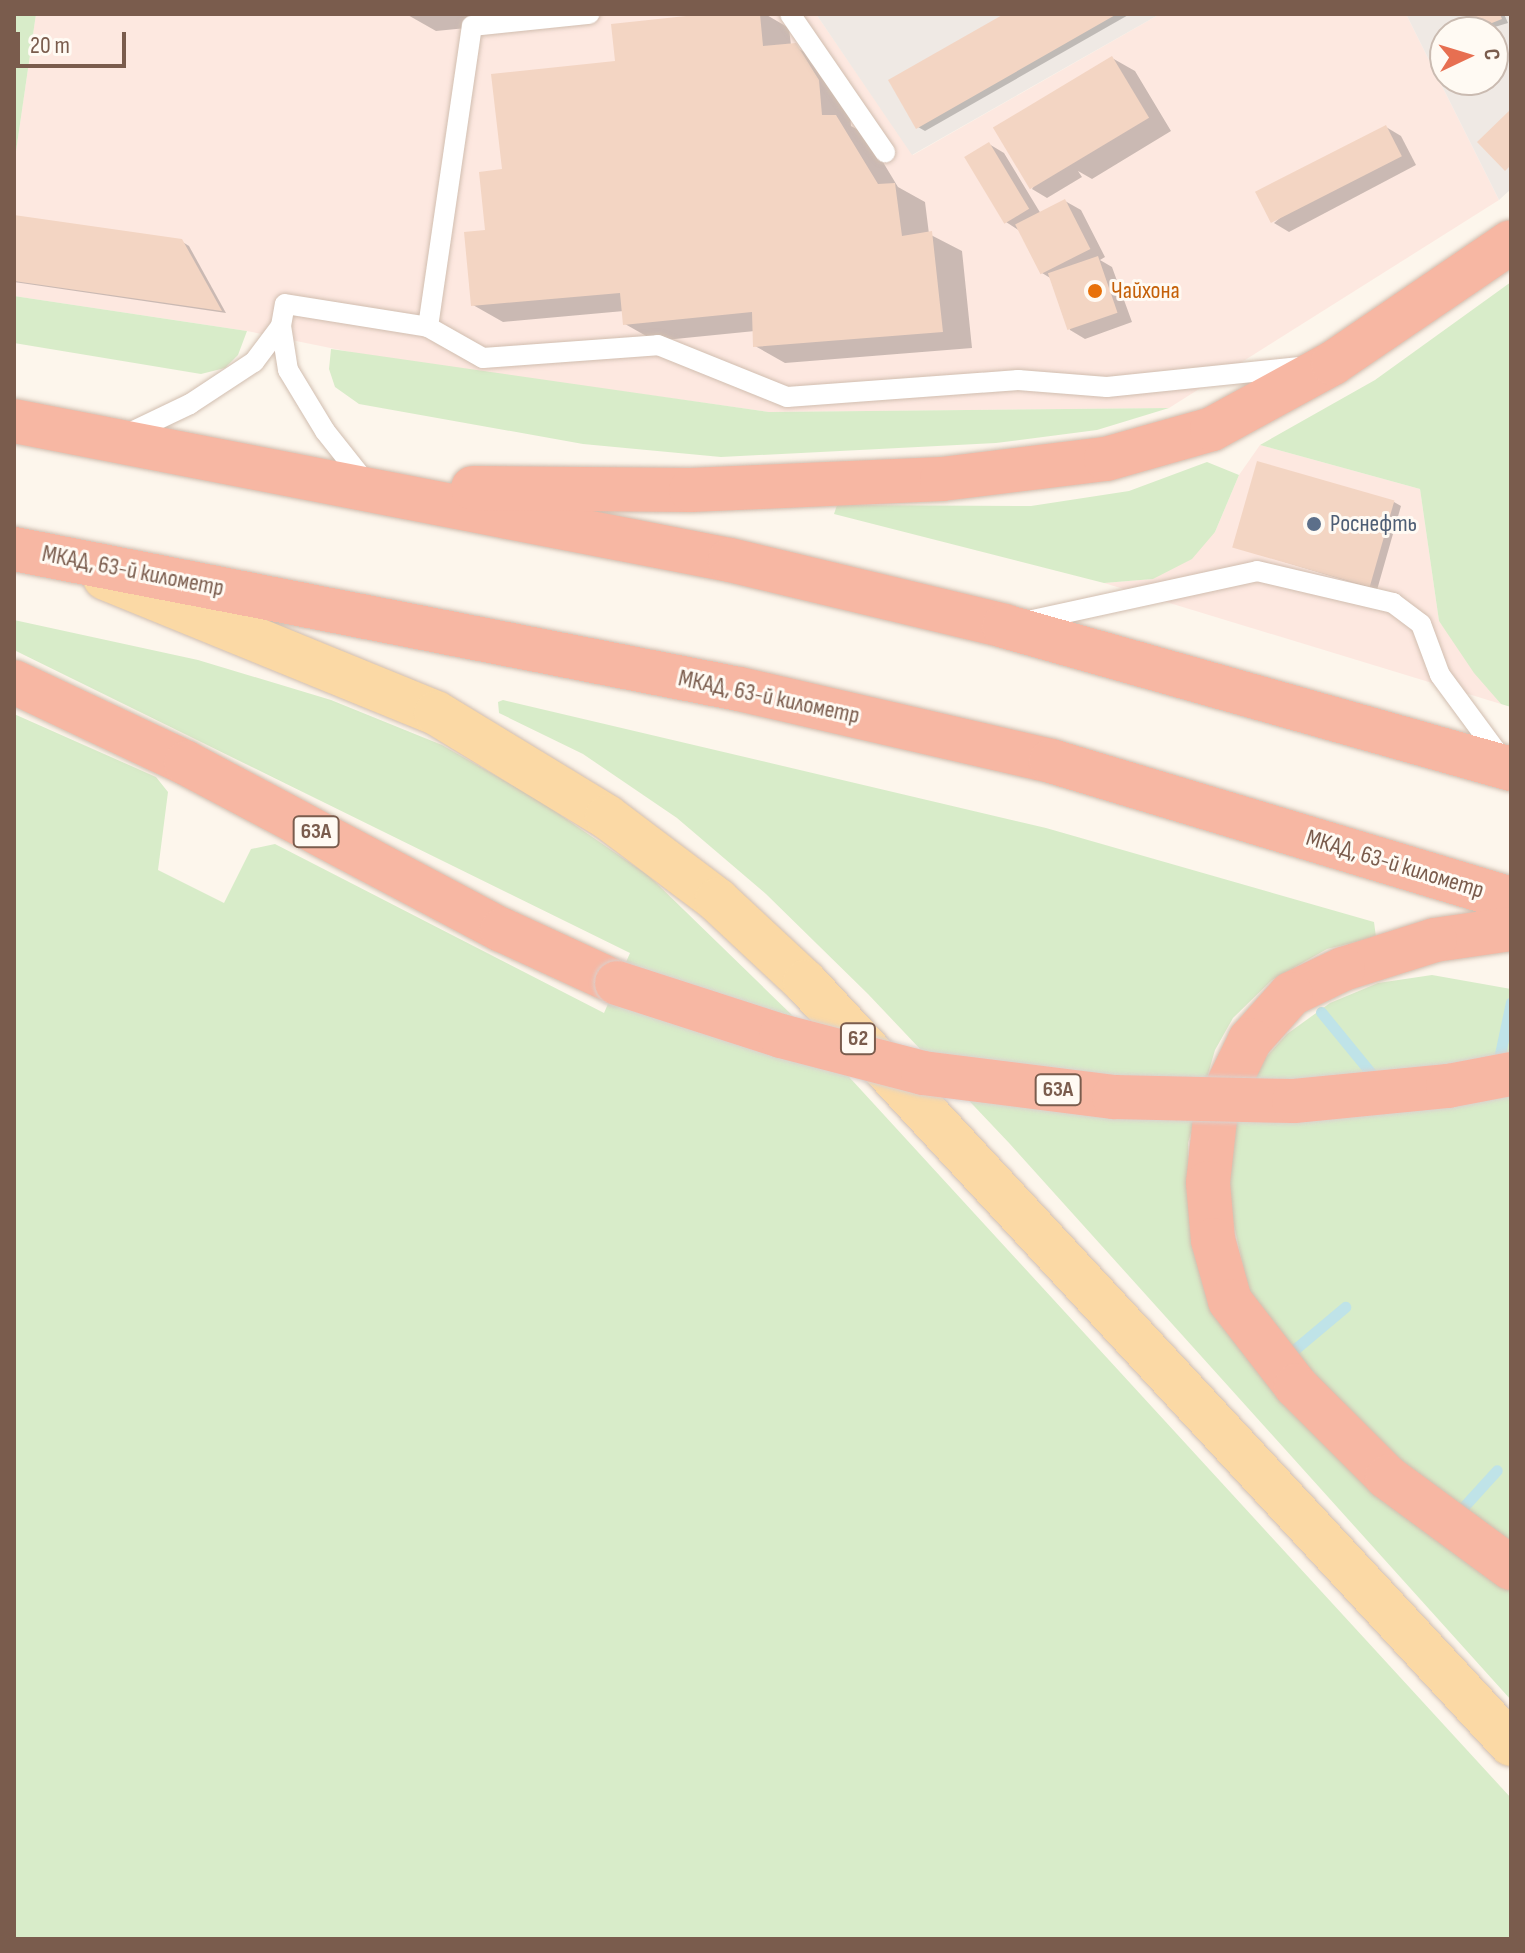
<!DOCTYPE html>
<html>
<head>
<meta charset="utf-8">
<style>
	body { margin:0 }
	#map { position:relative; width:1525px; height:1953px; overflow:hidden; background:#fdf6ec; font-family:"Sofia Sans Condensed",sans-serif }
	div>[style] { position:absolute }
	.commercial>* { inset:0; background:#fde8e0 }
	.industrial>* { inset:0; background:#efe9e4 }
	.green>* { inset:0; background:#d8ecc9 }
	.shadow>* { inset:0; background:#0003 }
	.stream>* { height:11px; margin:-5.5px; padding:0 5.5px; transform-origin:5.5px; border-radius:5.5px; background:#bfe3e8 }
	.building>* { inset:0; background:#f3d5c3; transform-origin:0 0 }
	.roads { filter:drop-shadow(0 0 2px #d1beb0) drop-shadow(0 0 2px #d1beb0) }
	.lane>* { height:20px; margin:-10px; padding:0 10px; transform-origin:10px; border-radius:10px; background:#fff }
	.primary>* { height:44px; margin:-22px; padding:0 22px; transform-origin:22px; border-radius:22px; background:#fbd9a5 }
	.highway>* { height:44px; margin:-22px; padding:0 22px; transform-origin:22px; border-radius:22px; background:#f7b7a3 }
	.bridges { filter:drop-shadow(0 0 2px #dad1cd) drop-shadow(0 0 2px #dad1cd) }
	.highway-bridge>* { height:44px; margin:-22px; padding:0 22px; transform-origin:22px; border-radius:22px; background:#f7b7a3 }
	.dots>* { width:22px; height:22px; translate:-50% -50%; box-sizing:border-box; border:4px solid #fffaf3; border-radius:50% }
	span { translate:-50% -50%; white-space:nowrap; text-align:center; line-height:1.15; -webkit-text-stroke:6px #fffaf3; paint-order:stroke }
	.shield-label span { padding:2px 6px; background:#fffaf3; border:2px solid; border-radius:6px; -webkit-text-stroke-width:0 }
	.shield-label { font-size:22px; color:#7a5c4d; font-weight:700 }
	.food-label { font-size:24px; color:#c56008 }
	.left { translate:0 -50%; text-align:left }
	.service-label { font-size:24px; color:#4e5e75 }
	.street-label { font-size:24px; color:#7a5c4d }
	.frame { position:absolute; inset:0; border:16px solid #7a5c4d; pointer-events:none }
	.north { position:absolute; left:1429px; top:16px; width:80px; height:80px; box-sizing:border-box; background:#fffaf3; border:2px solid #cabbb1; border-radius:50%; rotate:86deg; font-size:22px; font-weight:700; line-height:32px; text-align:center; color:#7a5c4d }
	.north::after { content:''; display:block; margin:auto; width:28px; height:36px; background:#e76f51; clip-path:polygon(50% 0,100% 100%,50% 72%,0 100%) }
	.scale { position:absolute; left:16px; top:32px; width:110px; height:36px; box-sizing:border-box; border:4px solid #7a5c4d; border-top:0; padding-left:10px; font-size:24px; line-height:28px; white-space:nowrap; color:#7a5c4d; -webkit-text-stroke:6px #fffaf3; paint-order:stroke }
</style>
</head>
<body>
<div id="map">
	<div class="commercial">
		<i style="clip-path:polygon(36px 14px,816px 14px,913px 155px,1160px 14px,1406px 14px,1499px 200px,1169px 408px,769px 412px,375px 357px,247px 331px,14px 296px,14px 165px)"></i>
		<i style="clip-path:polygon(1260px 445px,1420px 489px,1439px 621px,1501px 704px,1104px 583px,1153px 579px,1215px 532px,1239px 475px)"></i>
	</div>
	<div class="industrial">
		<i style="clip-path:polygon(816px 14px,1160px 14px,912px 155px)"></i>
		<i style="clip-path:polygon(evenodd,1406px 14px,1511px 14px,1511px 189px,1499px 200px,1406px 14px,1445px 32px,1493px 32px,1493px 80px,1445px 80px,1445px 32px)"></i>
	</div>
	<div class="green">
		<i style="clip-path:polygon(14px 14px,36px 14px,14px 165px)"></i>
		<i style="clip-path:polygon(1511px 282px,1511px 707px,1501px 704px,1474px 673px,1439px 621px,1420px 489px,1260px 445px,1375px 380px)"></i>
		<i style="clip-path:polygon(14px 296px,247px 331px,238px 355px,225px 368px,201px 374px,14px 343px)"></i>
		<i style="clip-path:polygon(331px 349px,769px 412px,1169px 408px,1097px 430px,996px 443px,721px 457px,583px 444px,359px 404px,335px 387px,329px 369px)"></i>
		<i style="clip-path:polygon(1207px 462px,1239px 475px,1215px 532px,1192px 559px,1153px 579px,1104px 583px,834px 514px,837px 505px,1031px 506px,1129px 491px)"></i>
		<i style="clip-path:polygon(14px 620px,198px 660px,331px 700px,442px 745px,540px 801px,649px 876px,795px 1018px,1511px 1798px,1511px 1939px,14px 1939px,14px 714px,156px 777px,168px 792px,158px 870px,224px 903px,251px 849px,275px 844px,604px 1013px,630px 953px,14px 650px)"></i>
		<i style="clip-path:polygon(503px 700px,1046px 828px,1374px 922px,1376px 937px,1327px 949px,1272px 980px,1233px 1018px,1215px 1050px,1188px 1143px,1189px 1200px,1204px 1273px,1511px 1587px,1511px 1700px,1010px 1144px,868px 994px,766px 894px,677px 818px,583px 754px,499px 713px,498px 702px)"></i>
		<i style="clip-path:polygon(1432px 975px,1511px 989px,1511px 1545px,1402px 1461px,1312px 1374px,1249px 1293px,1226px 1189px,1230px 1141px,1256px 1068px,1287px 1034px,1330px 1003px,1378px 983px)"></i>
	</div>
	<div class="shadow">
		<i style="clip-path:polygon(406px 14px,608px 14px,436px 31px)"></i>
		<i style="clip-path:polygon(725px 14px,765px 14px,789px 28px,791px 45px,826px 63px,849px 99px,851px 126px,866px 134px,898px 187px,925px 202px,929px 234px,962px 251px,972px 348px,785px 363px,755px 346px,755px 331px,655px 341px,625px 324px,624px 311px,503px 322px,473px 305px,504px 171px,618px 63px)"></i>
		<i style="clip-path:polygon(1008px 14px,1130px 14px,925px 131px,918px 127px)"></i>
		<i style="clip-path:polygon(1468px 14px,1504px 14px,1508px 23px,1478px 32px)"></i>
		<i style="clip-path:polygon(1112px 58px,1135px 71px,1171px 131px,1092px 179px,1078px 171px,1082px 177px,1047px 198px,1032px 189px)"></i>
		<i style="clip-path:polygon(1386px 127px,1401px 136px,1416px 165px,1289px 232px,1274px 223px)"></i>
		<i style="clip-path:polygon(989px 144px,1004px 153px,1041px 214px,1065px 201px,1081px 210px,1105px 257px,1100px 260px,1112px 267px,1132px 322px,1085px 339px,1070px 330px,1052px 279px,1042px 273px,1020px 231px,1006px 222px)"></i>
		<i style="clip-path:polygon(14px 217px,181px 241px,189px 246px,226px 313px,14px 282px)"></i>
		<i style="clip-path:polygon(1394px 502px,1401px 506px,1377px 590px,1235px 547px)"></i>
	</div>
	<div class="stream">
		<i style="left:1321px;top:1012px;width:79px;rotate:50.7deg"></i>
		<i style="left:1497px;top:1068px;width:67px;rotate:-78deg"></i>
		<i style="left:1288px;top:1355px;width:75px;rotate:-40.1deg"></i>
		<i style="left:1457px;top:1514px;width:59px;rotate:-47.7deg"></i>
	</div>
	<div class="building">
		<i style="clip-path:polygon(705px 14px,760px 14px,763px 46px,796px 43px,819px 80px,822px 115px,836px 115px,878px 184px,895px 183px,902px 236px,932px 231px,943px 332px,753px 347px,752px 312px,623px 325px,620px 293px,471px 306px,464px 232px,485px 230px,479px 172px,502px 169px,491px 74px,615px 61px,611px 24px)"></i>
		<i style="clip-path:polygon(1004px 14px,1117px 14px,916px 129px,888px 80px)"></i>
		<i style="clip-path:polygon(1466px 14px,1500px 14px,1502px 19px,1472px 31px)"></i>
		<i style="left:1112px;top:56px;width:72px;height:139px;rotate:59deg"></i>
		<i style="clip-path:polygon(1511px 109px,1511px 165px,1505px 171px,1477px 142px)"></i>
		<i style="left:1386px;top:125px;width:35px;height:147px;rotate:63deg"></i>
		<i style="left:989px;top:142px;width:78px;height:29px;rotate:59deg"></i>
		<i style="left:1065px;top:199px;width:56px;height:56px;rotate:63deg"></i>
		<i style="clip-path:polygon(14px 215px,182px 239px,222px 311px,14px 281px)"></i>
		<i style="left:1098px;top:256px;width:60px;height:53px;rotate:71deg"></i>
		<i style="left:1257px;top:461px;width:143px;height:90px;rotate:16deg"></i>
	</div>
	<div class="roads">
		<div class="lane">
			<i style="left:790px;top:14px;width:168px;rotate:55.5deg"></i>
			<i style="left:428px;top:327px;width:304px;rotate:-81.7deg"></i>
			<i style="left:472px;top:26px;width:118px;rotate:-5.9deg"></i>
			<i style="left:123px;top:436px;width:74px;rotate:-25.5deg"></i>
			<i style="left:190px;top:404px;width:77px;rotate:-33.3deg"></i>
			<i style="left:254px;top:362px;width:45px;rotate:-53.1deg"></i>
			<i style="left:367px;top:484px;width:68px;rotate:-128.4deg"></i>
			<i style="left:325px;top:431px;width:71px;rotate:-121.2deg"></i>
			<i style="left:288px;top:370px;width:45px;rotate:-99deg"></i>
			<i style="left:281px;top:326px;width:22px;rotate:-80deg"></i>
			<i style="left:285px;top:304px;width:145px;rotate:9.1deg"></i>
			<i style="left:428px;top:327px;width:63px;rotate:29.4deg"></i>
			<i style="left:483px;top:358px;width:175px;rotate:-4.2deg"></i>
			<i style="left:658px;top:345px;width:139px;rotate:22deg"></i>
			<i style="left:787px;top:397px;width:232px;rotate:-4.2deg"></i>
			<i style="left:1018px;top:380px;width:89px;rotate:4.5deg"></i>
			<i style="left:1107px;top:387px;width:194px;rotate:-5.9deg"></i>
			<i style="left:1028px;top:621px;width:234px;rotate:-12.3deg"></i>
			<i style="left:1257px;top:571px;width:140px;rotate:13.2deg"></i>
			<i style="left:1393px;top:603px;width:35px;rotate:37deg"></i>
			<i style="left:1421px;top:624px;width:54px;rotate:69.6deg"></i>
			<i style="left:1440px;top:675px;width:104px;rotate:53.6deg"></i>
		</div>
		<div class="primary">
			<i style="left:105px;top:578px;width:357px;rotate:22.2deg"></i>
			<i style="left:436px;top:713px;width:200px;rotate:31.3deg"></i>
			<i style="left:607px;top:817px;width:138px;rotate:37deg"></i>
			<i style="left:717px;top:900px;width:120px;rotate:43deg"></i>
			<i style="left:805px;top:982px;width:1039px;rotate:47.18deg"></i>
		</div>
		<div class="highway">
			<i style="left:14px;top:421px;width:729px;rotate:10.99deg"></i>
			<i style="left:730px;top:560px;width:282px;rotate:13.5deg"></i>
			<i style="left:1004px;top:626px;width:527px;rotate:15.75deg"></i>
			<i style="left:473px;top:488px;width:218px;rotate:0.5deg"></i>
			<i style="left:691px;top:490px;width:251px;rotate:-2.5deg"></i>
			<i style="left:942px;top:479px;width:165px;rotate:-7deg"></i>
			<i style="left:1106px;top:459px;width:110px;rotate:-15.8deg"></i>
			<i style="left:1212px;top:429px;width:138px;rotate:-28.6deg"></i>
			<i style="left:1333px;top:363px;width:215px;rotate:-34.2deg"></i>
			<i style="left:14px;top:549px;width:738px;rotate:10.93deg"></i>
			<i style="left:739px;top:689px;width:320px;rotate:13deg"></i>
			<i style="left:1051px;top:761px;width:480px;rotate:16.7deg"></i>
			<i style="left:14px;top:682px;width:190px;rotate:25.2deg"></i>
			<i style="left:186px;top:763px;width:357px;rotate:27.9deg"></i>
			<i style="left:502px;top:930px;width:127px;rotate:24.7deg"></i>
			<i style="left:1511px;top:929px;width:77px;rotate:171.8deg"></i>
			<i style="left:1435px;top:940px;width:96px;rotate:162.5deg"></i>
			<i style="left:1343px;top:969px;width:58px;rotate:154.3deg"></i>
			<i style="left:1291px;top:994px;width:62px;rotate:131.7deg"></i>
			<i style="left:1250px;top:1040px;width:78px;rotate:115.9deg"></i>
			<i style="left:1216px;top:1110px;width:73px;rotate:96.3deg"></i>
			<i style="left:1208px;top:1183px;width:57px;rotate:85deg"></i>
			<i style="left:1213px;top:1240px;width:63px;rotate:74.4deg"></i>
			<i style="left:1230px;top:1301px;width:108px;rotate:52.2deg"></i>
			<i style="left:1296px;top:1386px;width:129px;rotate:45deg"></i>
			<i style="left:1387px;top:1477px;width:154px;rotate:36.3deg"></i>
		</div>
	</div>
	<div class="bridges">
		<div class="highway-bridge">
			<i style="left:617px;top:983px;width:172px;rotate:17.9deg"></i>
			<i style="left:781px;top:1036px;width:147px;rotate:14.6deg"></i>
			<i style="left:923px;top:1073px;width:193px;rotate:7.2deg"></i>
			<i style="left:1114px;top:1097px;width:180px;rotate:1.3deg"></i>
			<i style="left:1294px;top:1101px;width:155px;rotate:-5.6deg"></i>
			<i style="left:1448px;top:1086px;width:64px;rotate:-10.8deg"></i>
		</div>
	</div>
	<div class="dots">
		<i style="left:1095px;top:291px;background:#e8710a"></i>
		<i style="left:1314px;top:524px;background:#5c6f8a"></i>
	</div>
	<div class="shield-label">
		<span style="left:316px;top:832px">63A</span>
		<span style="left:858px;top:1039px">62</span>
		<span style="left:1058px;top:1090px">63A</span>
	</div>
	<div class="food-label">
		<span class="left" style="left:1111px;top:291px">Чайхона</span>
	</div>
	<div class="service-label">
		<span class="left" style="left:1330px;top:524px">Роснефть</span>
	</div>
	<div class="street-label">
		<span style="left:133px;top:571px;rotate:11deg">МКАД, 63-й километр</span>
		<span style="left:769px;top:697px;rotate:12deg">МКАД, 63-й километр</span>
		<span style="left:1395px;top:864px;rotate:17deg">МКАД, 63-й километр</span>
	</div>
	<div class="frame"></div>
	<div class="north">С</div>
	<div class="scale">20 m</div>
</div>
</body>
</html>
